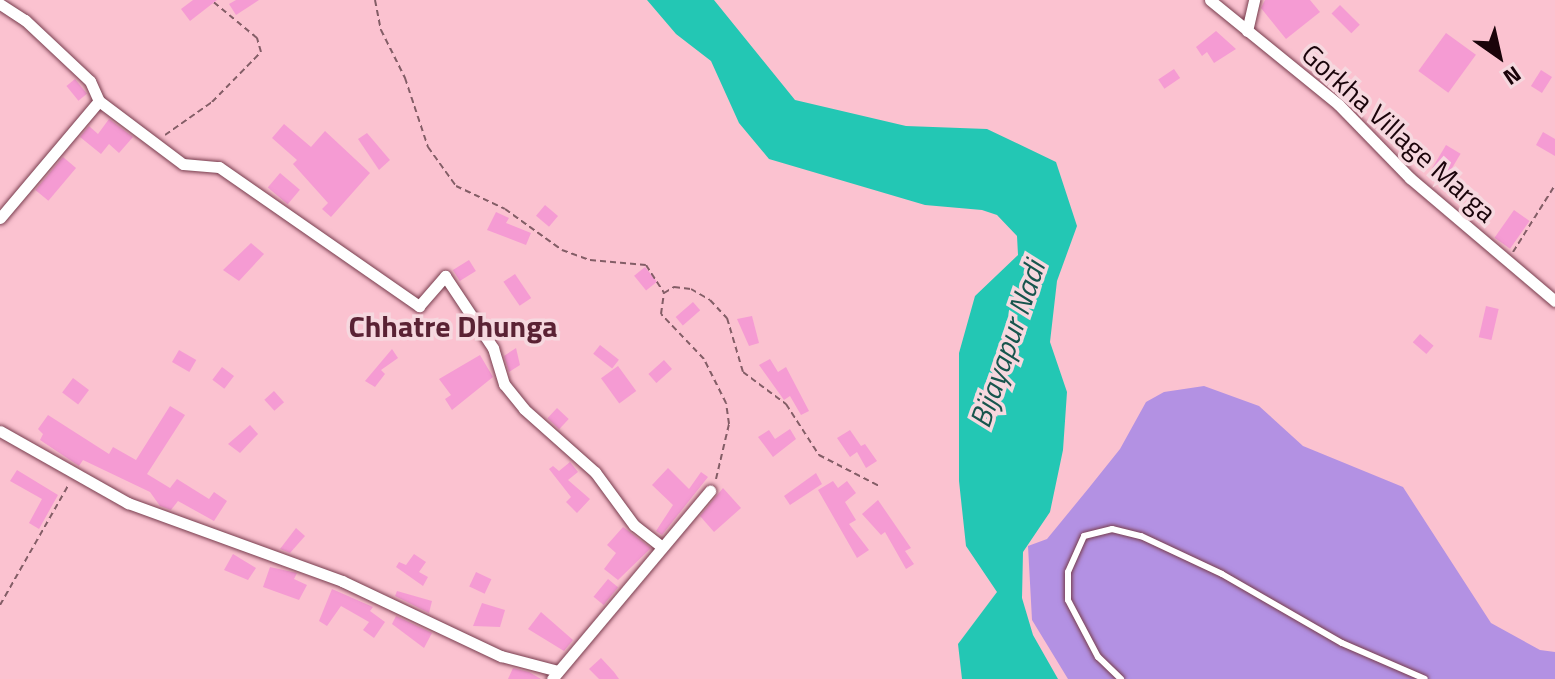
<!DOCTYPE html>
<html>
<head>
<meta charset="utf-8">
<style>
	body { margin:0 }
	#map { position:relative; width:1555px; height:679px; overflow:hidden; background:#fbc2d0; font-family:"Titillium Web",sans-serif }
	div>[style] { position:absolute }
	.green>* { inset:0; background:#b391e3 }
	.water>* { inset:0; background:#23c7b4 }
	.building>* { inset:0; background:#f59bd3; transform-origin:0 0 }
	.path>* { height:2px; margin-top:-1px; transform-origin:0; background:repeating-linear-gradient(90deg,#835d66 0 6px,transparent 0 10px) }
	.roads { filter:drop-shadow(0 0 2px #773c4d) drop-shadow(0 0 2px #773c4d) }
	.lane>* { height:6px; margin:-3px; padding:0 3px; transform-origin:3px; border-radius:3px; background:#fff }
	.street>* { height:11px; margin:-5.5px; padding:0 5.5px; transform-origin:5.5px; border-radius:5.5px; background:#fff }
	span { translate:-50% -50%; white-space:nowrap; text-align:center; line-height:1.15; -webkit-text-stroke:7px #f6d8df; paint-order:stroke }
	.street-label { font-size:28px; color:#1a040a }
	.neighbourhood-label { font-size:30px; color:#5a2234; font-weight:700 }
	.water-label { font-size:30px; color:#17554d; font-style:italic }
	.north { position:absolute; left:1459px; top:16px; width:80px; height:80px; -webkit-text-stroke:6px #f6d8df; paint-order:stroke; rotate:146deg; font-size:22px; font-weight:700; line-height:32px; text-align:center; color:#1a040a }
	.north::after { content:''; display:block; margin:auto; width:28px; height:36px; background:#1a040a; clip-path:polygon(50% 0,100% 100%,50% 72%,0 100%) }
</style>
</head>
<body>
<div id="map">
	<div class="green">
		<i style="clip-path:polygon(1204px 386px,1259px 406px,1303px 446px,1403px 487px,1491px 623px,1540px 650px,1555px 652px,1555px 679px,1068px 679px,1032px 620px,1028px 546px,1047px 539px,1088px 489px,1120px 449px,1146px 402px,1164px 392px)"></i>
	</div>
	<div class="water">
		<i style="clip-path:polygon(647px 0,714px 0,795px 100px,906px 126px,987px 129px,1056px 162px,1077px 226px,1057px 281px,1050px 342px,1067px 392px,1063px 450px,1050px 512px,1023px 552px,1022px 598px,1033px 635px,1058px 679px,962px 679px,958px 644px,997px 592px,966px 546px,959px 481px,959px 353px,975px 296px,1018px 255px,1017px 236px,997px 215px,982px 210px,925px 205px,769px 159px,739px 123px,711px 61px,676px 34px)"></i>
	</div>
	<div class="building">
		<i style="clip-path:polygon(193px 0,217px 0,190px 21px,181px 9px)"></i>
		<i style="clip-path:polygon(236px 0,259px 0,236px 15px,229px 4px)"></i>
		<i style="clip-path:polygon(1265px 0,1310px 0,1320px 12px,1286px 39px,1261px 8px)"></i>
		<i style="left:1340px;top:5px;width:28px;height:12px;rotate:45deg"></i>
		<i style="clip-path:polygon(1216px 31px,1236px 49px,1214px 63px,1207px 52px,1202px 56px,1196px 47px)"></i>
		<i style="left:1446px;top:33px;width:37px;height:47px;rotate:36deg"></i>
		<i style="left:1174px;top:69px;width:11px;height:19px;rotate:56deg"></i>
		<i style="left:1541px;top:70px;width:13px;height:19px;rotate:32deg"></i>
		<i style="left:75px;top:79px;width:19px;height:11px;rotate:51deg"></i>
		<i style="clip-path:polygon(109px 119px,133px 137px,119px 153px,109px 144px,101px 154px,80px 137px,89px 126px,98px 134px)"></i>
		<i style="clip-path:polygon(284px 124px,311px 147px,325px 131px,370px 173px,331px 217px,322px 209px,328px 203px,293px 164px,297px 160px,272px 138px)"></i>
		<i style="clip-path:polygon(1543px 132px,1555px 139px,1555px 156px,1536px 145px)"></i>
		<i style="clip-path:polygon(367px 133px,390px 160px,379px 170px,358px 139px)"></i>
		<i style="left:1446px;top:145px;width:17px;height:27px;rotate:31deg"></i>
		<i style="left:63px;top:157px;width:17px;height:43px;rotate:40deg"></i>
		<i style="left:280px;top:173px;width:26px;height:19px;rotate:40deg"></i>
		<i style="left:545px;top:205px;width:17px;height:14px;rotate:40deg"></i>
		<i style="left:1514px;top:210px;width:19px;height:34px;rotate:35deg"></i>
		<i style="clip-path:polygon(496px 212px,509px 218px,506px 223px,531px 233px,526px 245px,487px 230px)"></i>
		<i style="clip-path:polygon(251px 243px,264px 254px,239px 281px,223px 270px)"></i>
		<i style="left:469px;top:260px;width:13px;height:19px;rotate:58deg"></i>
		<i style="left:645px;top:267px;width:19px;height:14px;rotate:51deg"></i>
		<i style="left:515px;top:274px;width:29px;height:14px;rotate:56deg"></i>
		<i style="left:693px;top:302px;width:11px;height:23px;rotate:49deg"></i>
		<i style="left:1486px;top:306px;width:13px;height:32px;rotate:13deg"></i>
		<i style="clip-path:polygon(752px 316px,759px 343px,749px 346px,737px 319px)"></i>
		<i style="left:1420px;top:334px;width:18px;height:11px;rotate:41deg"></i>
		<i style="left:600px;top:345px;width:24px;height:11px;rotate:38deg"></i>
		<i style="clip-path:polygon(516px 348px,520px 365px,509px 372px,504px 356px)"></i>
		<i style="clip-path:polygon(392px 349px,398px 358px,381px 370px,385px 374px,375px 387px,365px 381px)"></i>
		<i style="left:179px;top:350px;width:20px;height:14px;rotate:30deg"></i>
		<i style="clip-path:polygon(480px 355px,493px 377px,452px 410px,445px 399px,451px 395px,439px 379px)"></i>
		<i style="clip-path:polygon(770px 359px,778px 372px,786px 367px,809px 411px,801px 415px,790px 396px,784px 400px,759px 365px)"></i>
		<i style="left:664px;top:360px;width:12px;height:21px;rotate:48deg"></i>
		<i style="left:618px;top:366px;width:31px;height:21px;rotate:54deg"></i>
		<i style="left:222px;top:367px;width:15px;height:16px;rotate:37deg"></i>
		<i style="left:73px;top:378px;width:20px;height:18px;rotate:37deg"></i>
		<i style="left:274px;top:391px;width:15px;height:13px;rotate:48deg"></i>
		<i style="clip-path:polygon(170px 406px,185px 415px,147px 474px,170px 488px,177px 479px,209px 499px,214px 492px,227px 501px,214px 521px,178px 501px,171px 510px,160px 506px,150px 492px,83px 460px,79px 466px,40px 440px,43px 434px,38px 429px,48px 415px,109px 454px,113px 447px,136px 460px)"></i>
		<i style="left:557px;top:408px;width:16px;height:14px;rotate:43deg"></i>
		<i style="clip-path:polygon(250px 425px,258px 434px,240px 453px,228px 444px)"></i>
		<i style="clip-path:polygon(790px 429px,796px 439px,773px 457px,758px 437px,769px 430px,775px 439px)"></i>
		<i style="clip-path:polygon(850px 430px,861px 446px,865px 444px,877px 461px,866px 468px,857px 452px,850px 457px,837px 438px)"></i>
		<i style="clip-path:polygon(570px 462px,578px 472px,568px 480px,590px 499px,577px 513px,566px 502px,571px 497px,549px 469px,553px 466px,559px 471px)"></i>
		<i style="clip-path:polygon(668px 468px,689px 489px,701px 472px,708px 477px,662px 535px,656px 531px,673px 505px,652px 485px)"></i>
		<i style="clip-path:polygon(17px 470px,58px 495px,39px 529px,29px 523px,42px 499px,10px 481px)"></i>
		<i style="clip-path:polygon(816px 473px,822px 484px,790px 505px,784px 496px)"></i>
		<i style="clip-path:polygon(833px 481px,838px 488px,847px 481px,856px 493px,845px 502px,856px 520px,849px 524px,869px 550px,857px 558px,818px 490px)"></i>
		<i style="clip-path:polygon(723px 488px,741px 508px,714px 532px,700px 516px)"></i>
		<i style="clip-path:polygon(878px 500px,911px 548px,905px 551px,914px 564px,906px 569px,885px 532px,881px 535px,862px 514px)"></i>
		<i style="clip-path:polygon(623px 527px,651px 548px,618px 580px,604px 569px,616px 553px,607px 545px)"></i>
		<i style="clip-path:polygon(296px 528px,305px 536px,290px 553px,280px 549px)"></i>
		<i style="clip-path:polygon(233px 554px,256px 568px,248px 580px,224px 570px)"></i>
		<i style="clip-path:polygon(414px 554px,426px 562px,419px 572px,428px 577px,423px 586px,396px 567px,399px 562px,406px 565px)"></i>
		<i style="clip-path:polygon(270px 567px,297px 573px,294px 579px,307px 585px,299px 600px,263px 587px)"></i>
		<i style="left:476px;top:572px;width:17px;height:16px;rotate:25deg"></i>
		<i style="left:608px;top:579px;width:13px;height:23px;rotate:39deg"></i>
		<i style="clip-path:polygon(332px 589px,373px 607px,370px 611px,385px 622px,374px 638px,363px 630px,369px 622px,341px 606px,327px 626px,319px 621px)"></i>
		<i style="clip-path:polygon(397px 591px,432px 601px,429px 613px,395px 596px)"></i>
		<i style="clip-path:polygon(482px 603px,505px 610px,500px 627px,473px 626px)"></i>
		<i style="clip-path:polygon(541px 612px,573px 640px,564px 651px,528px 629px)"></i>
		<i style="clip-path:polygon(396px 616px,432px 633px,424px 648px,392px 624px)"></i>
		<i style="clip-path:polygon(601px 658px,614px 672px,619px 679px,599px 679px,589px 669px)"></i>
		<i style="clip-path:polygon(513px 668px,529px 672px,541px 679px,508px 679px)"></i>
	</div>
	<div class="path">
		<i style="left:375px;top:0;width:31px;rotate:79deg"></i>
		<i style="left:381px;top:30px;width:54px;rotate:63.4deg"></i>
		<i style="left:405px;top:78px;width:73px;rotate:71.6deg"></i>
		<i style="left:428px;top:147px;width:48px;rotate:54.3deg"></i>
		<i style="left:456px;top:186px;width:54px;rotate:25.1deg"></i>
		<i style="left:505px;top:209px;width:70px;rotate:35.7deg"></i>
		<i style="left:562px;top:250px;width:30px;rotate:20deg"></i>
		<i style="left:590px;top:260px;width:56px;rotate:5.1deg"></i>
		<i style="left:646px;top:265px;width:33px;rotate:57deg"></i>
		<i style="left:165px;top:135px;width:57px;rotate:-35.1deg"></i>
		<i style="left:212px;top:102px;width:70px;rotate:-45.6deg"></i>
		<i style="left:261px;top:52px;width:15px;rotate:-106deg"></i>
		<i style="left:257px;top:38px;width:60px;rotate:-140.4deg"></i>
		<i style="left:1513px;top:252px;width:79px;rotate:-57.9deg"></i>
		<i style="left:716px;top:479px;width:57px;rotate:-76.7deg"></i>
		<i style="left:729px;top:424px;width:21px;rotate:-98deg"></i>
		<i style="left:726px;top:403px;width:49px;rotate:-116.6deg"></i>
		<i style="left:704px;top:359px;width:62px;rotate:-133.7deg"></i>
		<i style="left:661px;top:314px;width:21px;rotate:-82deg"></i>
		<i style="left:664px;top:293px;width:12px;rotate:-31deg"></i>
		<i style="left:674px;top:287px;width:17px;rotate:7deg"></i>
		<i style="left:691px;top:289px;width:22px;rotate:30deg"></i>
		<i style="left:710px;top:300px;width:25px;rotate:47deg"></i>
		<i style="left:727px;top:318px;width:56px;rotate:73.5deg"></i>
		<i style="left:743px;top:372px;width:54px;rotate:36.7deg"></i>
		<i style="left:786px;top:404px;width:61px;rotate:57.1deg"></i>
		<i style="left:819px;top:455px;width:68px;rotate:27.3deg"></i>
		<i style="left:0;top:605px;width:139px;rotate:-60.3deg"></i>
	</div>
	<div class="roads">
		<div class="lane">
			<i style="left:1121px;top:679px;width:32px;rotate:-136deg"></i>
			<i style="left:1098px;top:657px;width:64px;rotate:-117.8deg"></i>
			<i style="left:1068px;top:600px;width:28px;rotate:-90deg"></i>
			<i style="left:1068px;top:572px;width:39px;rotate:-66deg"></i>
			<i style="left:1084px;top:536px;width:29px;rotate:-14deg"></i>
			<i style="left:1112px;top:529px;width:30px;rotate:14deg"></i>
			<i style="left:1141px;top:536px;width:89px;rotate:25.1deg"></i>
			<i style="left:1222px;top:574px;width:138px;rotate:29.9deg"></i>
			<i style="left:1342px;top:643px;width:90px;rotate:23.4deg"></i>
		</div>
		<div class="street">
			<i style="left:1210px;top:0;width:166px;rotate:39.1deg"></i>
			<i style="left:1339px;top:105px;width:102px;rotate:45.8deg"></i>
			<i style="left:1410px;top:178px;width:190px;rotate:40.3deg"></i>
			<i style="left:0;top:4px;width:30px;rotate:33deg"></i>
			<i style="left:25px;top:20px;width:89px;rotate:43.2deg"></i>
			<i style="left:90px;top:81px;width:22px;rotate:66deg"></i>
			<i style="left:1247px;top:31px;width:32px;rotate:-77deg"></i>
			<i style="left:0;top:218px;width:153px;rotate:-49.8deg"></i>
			<i style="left:99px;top:101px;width:105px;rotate:36.9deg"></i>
			<i style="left:183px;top:164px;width:36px;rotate:5deg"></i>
			<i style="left:219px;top:167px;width:244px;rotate:34.8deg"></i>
			<i style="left:419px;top:306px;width:40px;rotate:-49deg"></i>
			<i style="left:445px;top:276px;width:87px;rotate:56.3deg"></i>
			<i style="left:493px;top:348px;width:38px;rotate:73deg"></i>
			<i style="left:504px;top:384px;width:32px;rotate:51deg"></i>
			<i style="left:524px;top:409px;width:95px;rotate:41.6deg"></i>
			<i style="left:595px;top:472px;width:66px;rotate:53.7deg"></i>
			<i style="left:634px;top:525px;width:33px;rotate:38deg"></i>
			<i style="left:0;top:431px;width:147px;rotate:29.4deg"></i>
			<i style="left:128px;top:503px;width:228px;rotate:20deg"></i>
			<i style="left:342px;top:581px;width:176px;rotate:25.3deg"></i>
			<i style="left:501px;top:656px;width:59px;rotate:14.7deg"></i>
			<i style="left:552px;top:679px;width:246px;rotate:-50deg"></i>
		</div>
	</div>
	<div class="street-label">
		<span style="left:1399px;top:133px;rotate:42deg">Gorkha Village Marga</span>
	</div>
	<div class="neighbourhood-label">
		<span style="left:453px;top:326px">Chhatre Dhunga</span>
	</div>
	<div class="water-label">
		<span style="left:1007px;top:344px;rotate:-71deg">Bijayapur Nadi</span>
	</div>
	<div class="north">N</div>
</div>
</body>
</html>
